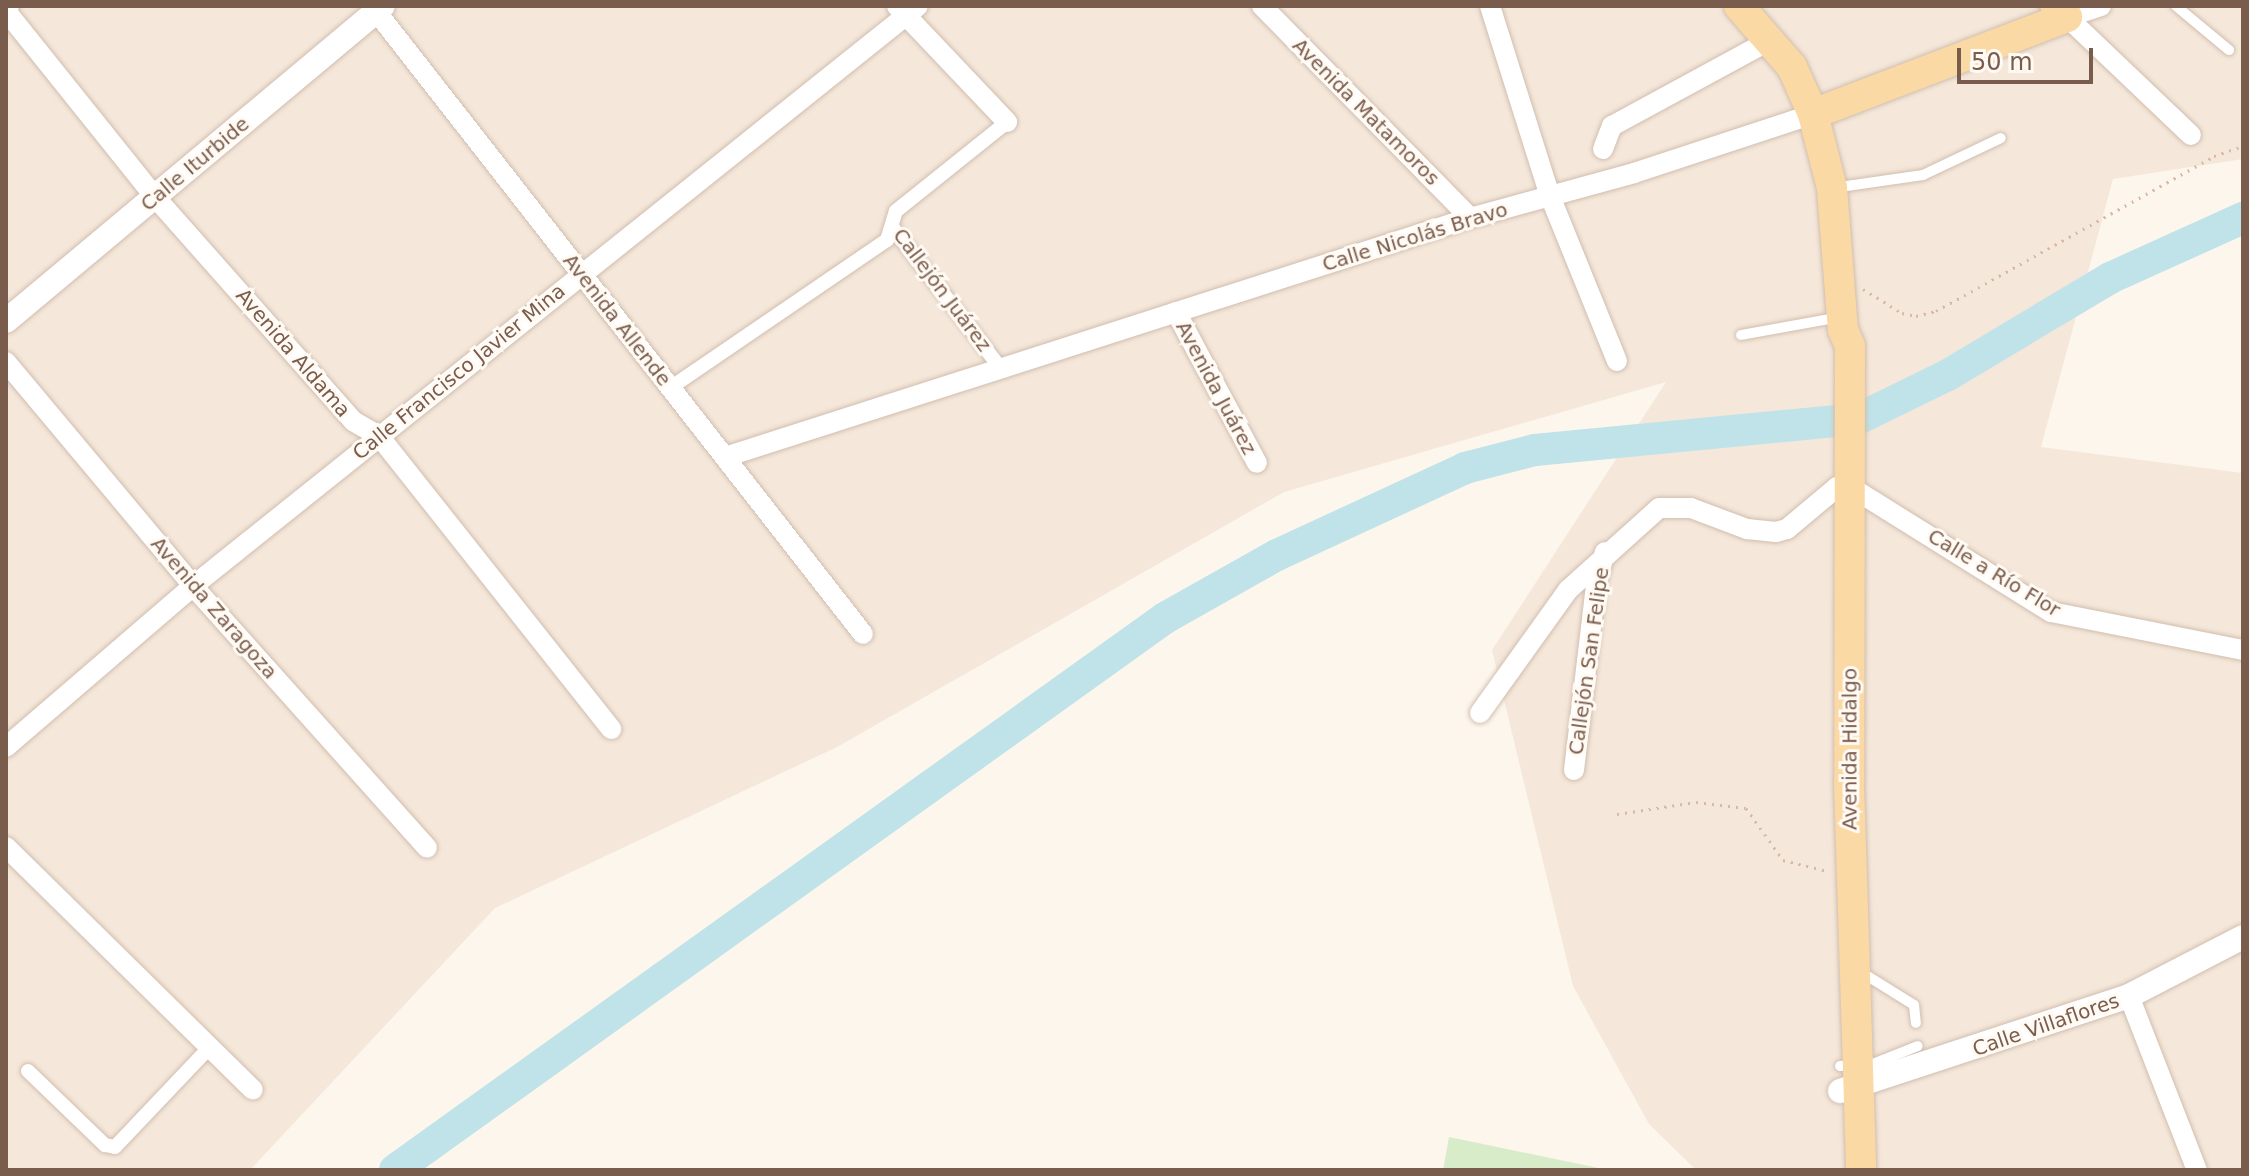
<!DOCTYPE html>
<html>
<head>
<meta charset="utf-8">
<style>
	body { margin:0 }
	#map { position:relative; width:2249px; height:1176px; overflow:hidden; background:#fdf6ec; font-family:"DejaVu Sans",sans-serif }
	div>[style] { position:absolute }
	.residential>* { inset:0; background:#f5e8da }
	.green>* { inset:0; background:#d8ecc9 }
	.river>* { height:32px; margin:-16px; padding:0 16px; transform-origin:16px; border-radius:16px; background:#bfe3e8 }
	.path>* { height:3px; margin-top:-1.5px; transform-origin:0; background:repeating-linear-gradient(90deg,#d9b8a5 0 2px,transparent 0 8px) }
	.roads { filter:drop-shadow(0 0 2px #d1beb0) drop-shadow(0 0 2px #d1beb0) }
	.service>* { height:10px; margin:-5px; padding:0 5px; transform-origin:5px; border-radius:5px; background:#fff }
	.pedestrian>* { height:14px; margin:-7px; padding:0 7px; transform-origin:7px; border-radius:7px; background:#fff }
	.minor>* { height:20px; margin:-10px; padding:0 10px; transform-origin:10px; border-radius:10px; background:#fff }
	.tertiary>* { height:24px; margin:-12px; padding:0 12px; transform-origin:12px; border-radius:12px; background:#fff }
	.primary>* { height:30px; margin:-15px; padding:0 15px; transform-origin:15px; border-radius:15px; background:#fbd9a5 }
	span { translate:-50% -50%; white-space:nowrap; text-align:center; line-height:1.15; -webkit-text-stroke:6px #fffaf3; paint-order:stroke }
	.street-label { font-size:20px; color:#7a5c4d }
	.frame { position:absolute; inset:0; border:8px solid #7a5c4d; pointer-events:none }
	.scale { position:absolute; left:1957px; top:48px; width:136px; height:36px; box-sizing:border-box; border:4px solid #7a5c4d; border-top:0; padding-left:10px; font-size:24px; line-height:28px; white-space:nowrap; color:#7a5c4d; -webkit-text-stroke:6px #fffaf3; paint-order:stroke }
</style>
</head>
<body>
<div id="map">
	<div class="residential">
		<i style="clip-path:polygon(6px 6px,2243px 6px,2243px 159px,2113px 179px,2041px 447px,2243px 473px,2243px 1170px,1696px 1170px,1649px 1124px,1573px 986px,1492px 650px,1666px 382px,1284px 492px,837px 747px,495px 908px,250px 1170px,6px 1170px)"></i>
	</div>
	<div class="green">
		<i style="clip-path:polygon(1449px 1137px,1608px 1170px,1443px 1170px)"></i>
	</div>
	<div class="river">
		<i style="left:395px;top:1170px;width:947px;rotate:-35.64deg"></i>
		<i style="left:1165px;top:618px;width:129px;rotate:-29.4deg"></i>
		<i style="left:1277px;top:555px;width:207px;rotate:-24.8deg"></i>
		<i style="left:1465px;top:468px;width:72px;rotate:-14.4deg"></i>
		<i style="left:1535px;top:450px;width:324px;rotate:-5.5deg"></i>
		<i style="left:1858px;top:419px;width:100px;rotate:-26.1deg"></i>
		<i style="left:1948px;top:375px;width:189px;rotate:-30.9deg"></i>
		<i style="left:2110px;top:278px;width:146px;rotate:-24.3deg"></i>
	</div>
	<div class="path">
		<i style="left:1863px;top:289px;width:46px;rotate:31.6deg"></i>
		<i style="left:1902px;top:313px;width:14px;rotate:12deg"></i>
		<i style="left:1916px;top:316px;width:21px;rotate:-14deg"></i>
		<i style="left:1936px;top:311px;width:318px;rotate:-29.1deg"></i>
		<i style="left:2214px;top:156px;width:31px;rotate:-19deg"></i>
		<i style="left:1617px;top:814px;width:80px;rotate:-8.6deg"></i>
		<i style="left:1696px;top:802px;width:50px;rotate:6.8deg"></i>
		<i style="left:1746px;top:808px;width:64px;rotate:54.6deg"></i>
		<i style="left:1783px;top:860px;width:45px;rotate:14deg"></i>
	</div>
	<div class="roads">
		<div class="service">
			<i style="left:2176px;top:6px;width:69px;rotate:39.7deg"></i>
			<i style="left:1833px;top:188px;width:91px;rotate:-8.2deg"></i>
			<i style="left:1923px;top:175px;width:86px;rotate:-25.4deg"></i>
			<i style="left:1741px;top:335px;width:101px;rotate:-10.3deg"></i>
			<i style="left:1861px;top:972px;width:62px;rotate:31.9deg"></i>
			<i style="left:1914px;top:1005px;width:18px;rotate:84deg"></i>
			<i style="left:1840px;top:1066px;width:33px;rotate:-3deg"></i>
			<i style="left:1873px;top:1064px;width:48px;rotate:-21.8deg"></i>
		</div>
		<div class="pedestrian">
			<i style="left:893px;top:228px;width:178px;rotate:52.5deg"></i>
			<i style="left:670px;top:388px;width:263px;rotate:-34.3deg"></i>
			<i style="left:887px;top:240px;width:30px;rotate:-73deg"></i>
			<i style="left:896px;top:211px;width:142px;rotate:-38.7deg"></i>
			<i style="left:28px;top:1071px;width:107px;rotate:43.9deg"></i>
			<i style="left:105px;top:1145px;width:10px;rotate:11deg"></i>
			<i style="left:115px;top:1147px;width:138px;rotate:-46.5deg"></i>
		</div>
		<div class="minor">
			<i style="left:372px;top:6px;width:797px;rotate:51.98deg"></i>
			<i style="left:897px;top:6px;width:160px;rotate:46.5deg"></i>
			<i style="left:1262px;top:6px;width:297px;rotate:45.5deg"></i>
			<i style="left:1490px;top:6px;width:199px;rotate:72.5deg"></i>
			<i style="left:1550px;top:196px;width:178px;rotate:67.9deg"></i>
			<i style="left:2101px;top:6px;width:36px;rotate:162deg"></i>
			<i style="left:2067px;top:17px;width:171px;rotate:43.6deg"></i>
			<i style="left:6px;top:11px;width:238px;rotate:51.3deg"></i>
			<i style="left:155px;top:197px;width:299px;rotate:48.5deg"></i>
			<i style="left:353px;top:421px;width:30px;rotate:30deg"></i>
			<i style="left:379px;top:436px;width:374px;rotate:51.6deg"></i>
			<i style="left:1603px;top:149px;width:25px;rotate:-69deg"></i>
			<i style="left:1612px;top:126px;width:182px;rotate:-28.5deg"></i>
			<i style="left:1176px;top:312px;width:171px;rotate:61.8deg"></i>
			<i style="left:6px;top:362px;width:292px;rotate:50.1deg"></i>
			<i style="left:193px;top:586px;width:351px;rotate:48.2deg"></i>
			<i style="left:725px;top:457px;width:782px;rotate:-17.79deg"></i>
			<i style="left:1470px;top:218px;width:170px;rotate:-15.3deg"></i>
			<i style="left:1634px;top:173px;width:188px;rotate:-18.2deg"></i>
			<i style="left:1480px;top:713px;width:151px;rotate:-54.4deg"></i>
			<i style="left:1568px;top:590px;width:122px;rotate:-42deg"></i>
			<i style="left:1659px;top:508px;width:32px"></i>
			<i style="left:1691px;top:508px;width:60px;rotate:20.6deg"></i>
			<i style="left:1747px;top:529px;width:29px;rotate:6deg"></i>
			<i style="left:1776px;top:532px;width:11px;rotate:-15deg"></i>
			<i style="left:1787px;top:529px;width:65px;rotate:-40deg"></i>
			<i style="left:1837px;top:487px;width:12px;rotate:-5deg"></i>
			<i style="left:1849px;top:486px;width:238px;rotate:32deg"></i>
			<i style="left:2051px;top:612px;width:196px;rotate:11.2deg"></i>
			<i style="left:6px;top:747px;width:247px;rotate:-40.7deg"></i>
			<i style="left:193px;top:586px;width:928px;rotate:-38.66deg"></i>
			<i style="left:1574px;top:770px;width:186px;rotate:-83.2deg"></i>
			<i style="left:1596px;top:585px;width:34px;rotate:-75deg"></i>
			<i style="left:6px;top:847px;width:346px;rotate:44.5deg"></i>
			<i style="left:2129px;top:996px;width:187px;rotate:68.7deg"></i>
		</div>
		<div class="tertiary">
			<i style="left:6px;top:7px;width:1px;rotate:-45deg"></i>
			<i style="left:6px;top:321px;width:491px;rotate:-39.9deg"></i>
			<i style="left:1840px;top:1091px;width:304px;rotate:-18.2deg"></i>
			<i style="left:2129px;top:996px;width:128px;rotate:-27.4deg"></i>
		</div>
		<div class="primary">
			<i style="left:1739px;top:6px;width:81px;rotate:49deg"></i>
			<i style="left:1792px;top:67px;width:51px;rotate:65.9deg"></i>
			<i style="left:1813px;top:114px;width:76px;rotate:75.6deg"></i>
			<i style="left:1832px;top:188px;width:142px;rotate:85.6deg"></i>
			<i style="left:1843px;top:330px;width:17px;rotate:66deg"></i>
			<i style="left:1850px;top:346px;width:437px;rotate:90.1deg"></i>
			<i style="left:1849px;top:783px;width:387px;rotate:88.2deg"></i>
			<i style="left:1813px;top:114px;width:272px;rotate:-20.9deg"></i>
			<i style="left:2067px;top:17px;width:16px;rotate:-137deg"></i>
		</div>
	</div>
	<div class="street-label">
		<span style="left:1366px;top:112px;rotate:45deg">Avenida Matamoros</span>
		<span style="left:195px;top:164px;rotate:-40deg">Calle Iturbide</span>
		<span style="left:1415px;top:237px;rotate:-17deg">Calle Nicolás Bravo</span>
		<span style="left:942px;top:290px;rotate:53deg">Callejón Juárez</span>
		<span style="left:617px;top:320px;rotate:52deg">Avenida Allende</span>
		<span style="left:293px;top:353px;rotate:49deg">Avenida Aldama</span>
		<span style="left:459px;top:372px;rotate:-39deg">Calle Francisco Javier Mina</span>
		<span style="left:1216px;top:388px;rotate:62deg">Avenida Juárez</span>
		<span style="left:1994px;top:573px;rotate:31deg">Calle a Río Flor</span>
		<span style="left:214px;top:608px;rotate:49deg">Avenida Zaragoza</span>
		<span style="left:1589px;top:661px;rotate:-82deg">Callejón San Felipe</span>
		<span style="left:1850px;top:749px;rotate:-90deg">Avenida Hidalgo</span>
		<span style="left:2046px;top:1025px;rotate:-19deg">Calle Villaflores</span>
	</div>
	<div class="frame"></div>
	<div class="scale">50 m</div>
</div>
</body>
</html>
